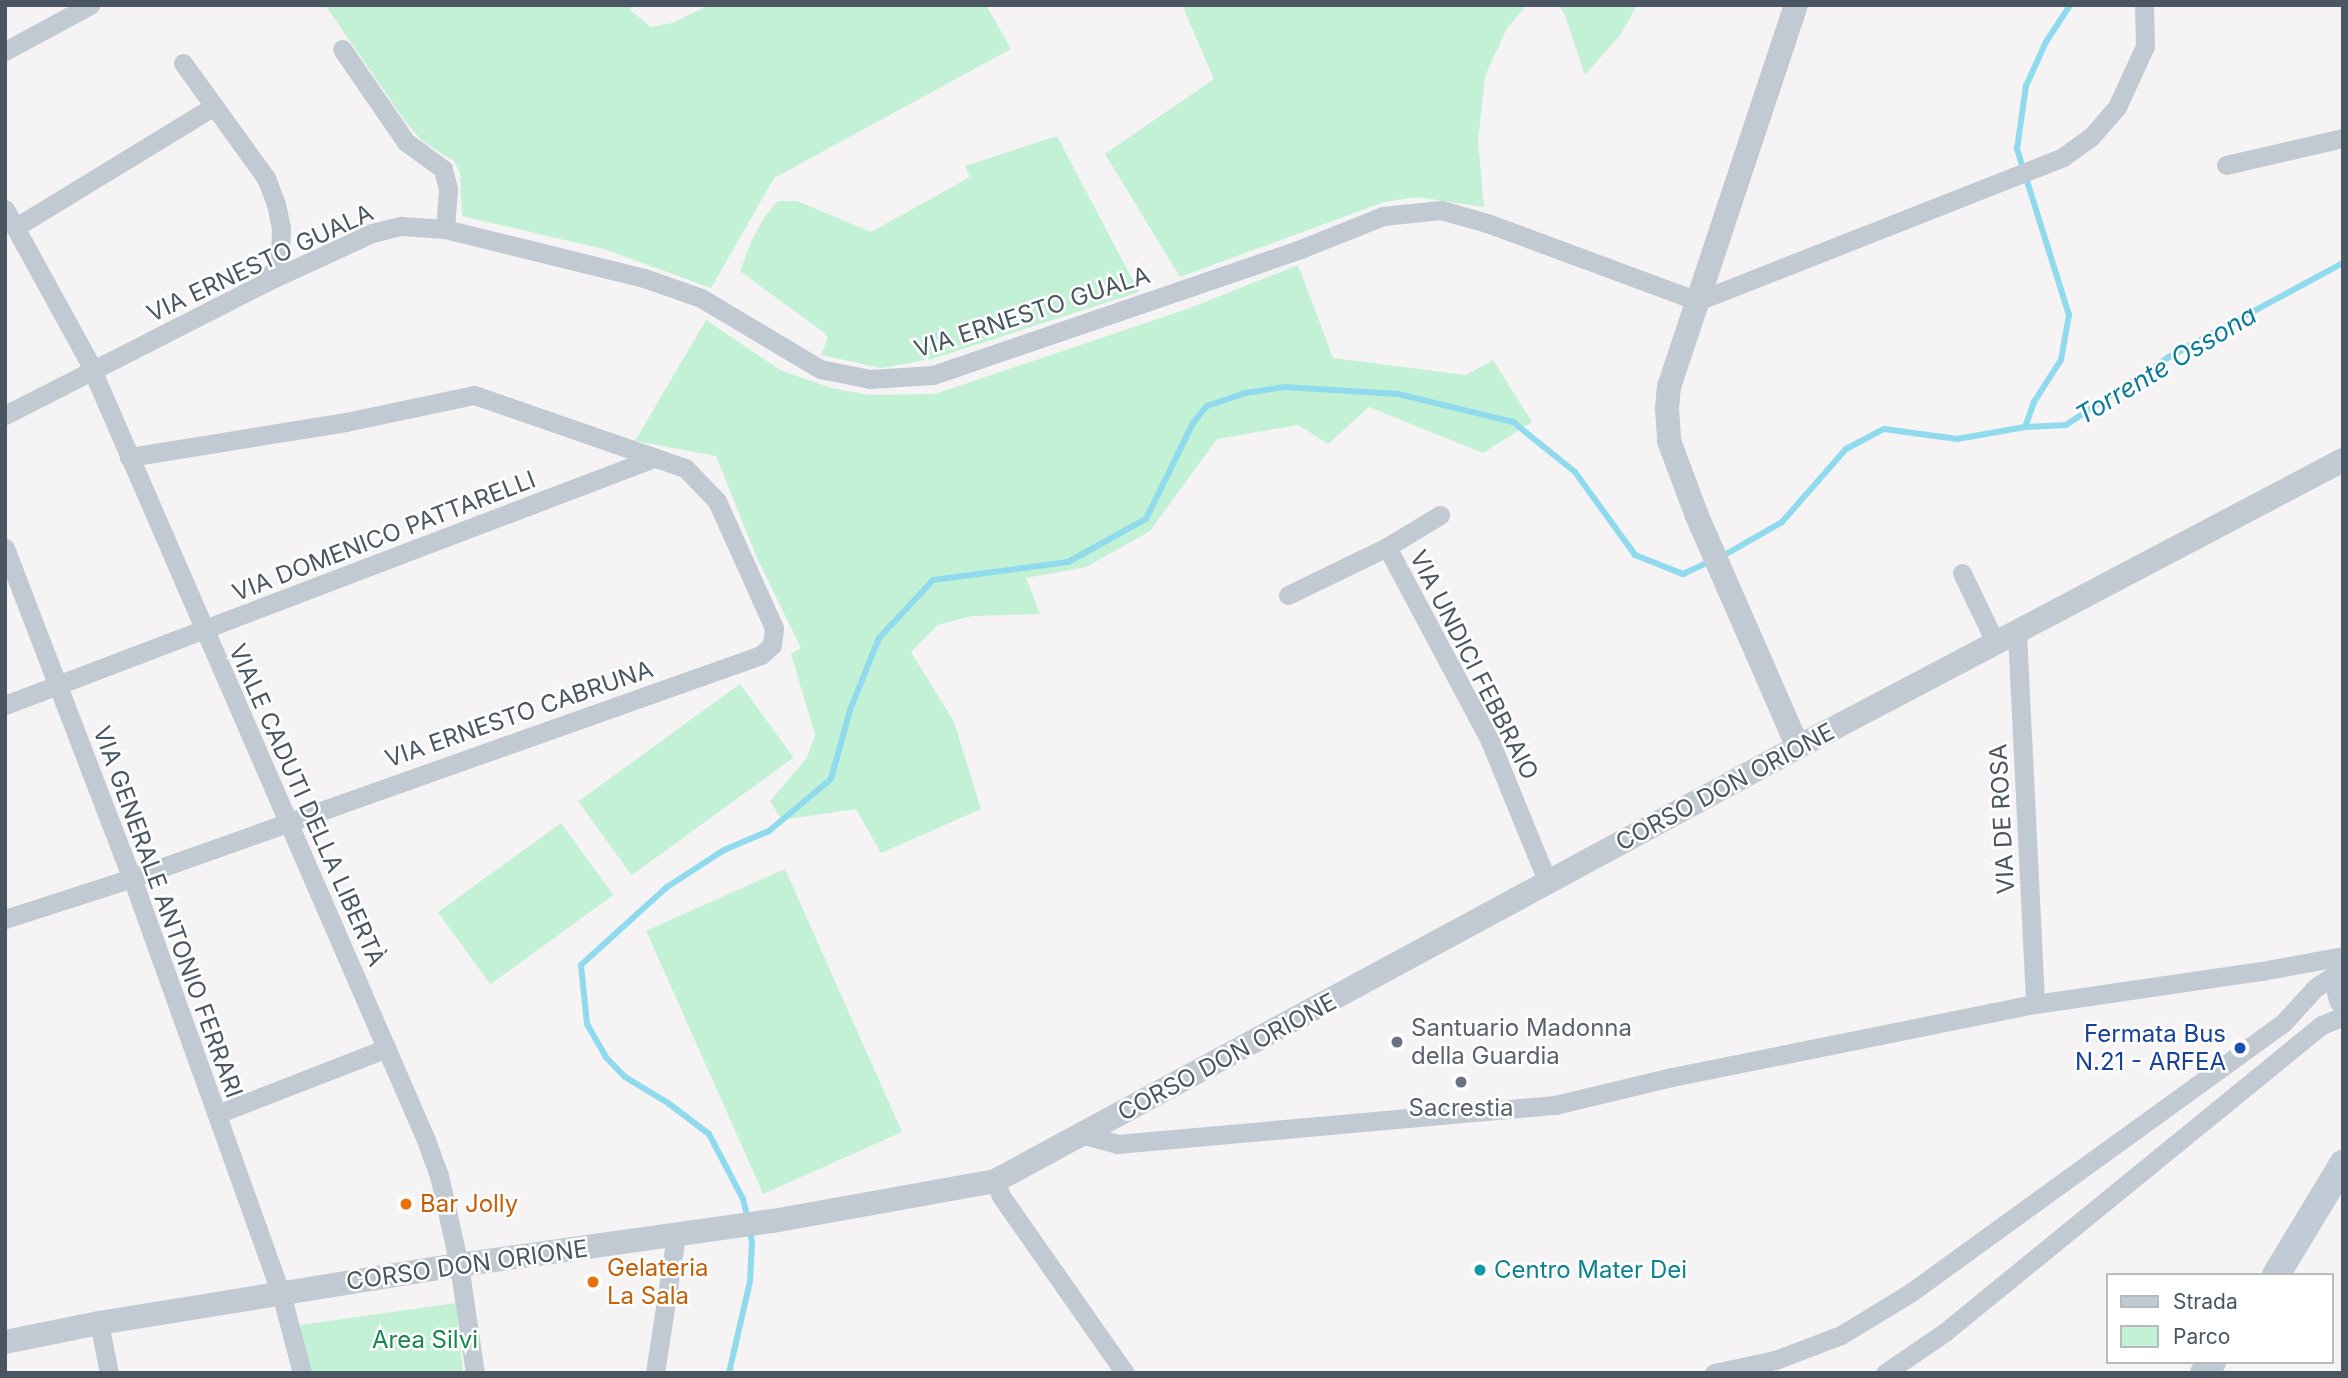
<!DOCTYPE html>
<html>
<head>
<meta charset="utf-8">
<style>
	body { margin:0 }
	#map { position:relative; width:2348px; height:1378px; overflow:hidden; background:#f5f3f3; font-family:Inter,sans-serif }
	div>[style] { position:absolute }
	.green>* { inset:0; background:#c3f1d5; transform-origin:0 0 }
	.stream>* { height:6px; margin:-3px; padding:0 3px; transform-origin:3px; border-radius:3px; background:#90daee }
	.minor>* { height:19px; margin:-9.5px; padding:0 9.5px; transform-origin:9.5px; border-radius:9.5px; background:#c1cad2 }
	.tertiary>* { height:24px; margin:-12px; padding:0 12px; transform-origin:12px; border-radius:12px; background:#c1cad2 }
	.secondary>* { height:28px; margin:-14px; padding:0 14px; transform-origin:14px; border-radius:14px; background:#c1cbd6 }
	.dots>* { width:19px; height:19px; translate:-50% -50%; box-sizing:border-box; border:4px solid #fff; border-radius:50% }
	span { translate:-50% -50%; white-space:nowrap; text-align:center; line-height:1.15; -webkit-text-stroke:5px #fff; paint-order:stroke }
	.street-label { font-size:24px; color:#4a5661 }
	.worship-label { font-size:24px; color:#5b616d }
	.left { translate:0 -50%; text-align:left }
	.transit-label { font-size:24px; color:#164399 }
	.right { translate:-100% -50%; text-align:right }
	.food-label { font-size:24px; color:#c56008 }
	.culture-label { font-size:24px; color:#0d838f }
	.park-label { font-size:24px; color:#17864f }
	.water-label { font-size:26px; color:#0c7c9b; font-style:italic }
	.frame { position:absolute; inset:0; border:7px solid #4a5661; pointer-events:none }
	.legend { position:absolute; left:2106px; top:1273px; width:228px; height:91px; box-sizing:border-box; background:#fff; border:2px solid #b7bbc0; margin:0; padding:9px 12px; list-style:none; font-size:21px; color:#4a5661 }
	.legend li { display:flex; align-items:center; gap:14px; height:35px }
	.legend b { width:35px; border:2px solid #b7bbc0 }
</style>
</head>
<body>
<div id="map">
	<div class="green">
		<i style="clip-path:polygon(325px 5px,630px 5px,631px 11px,651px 27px,672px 23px,710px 5px,986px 5px,1011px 49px,774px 178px,711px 288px,604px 249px,462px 216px,460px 173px,454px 161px,422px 141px,405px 121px)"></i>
		<i style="clip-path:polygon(1182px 5px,1527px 5px,1507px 28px,1485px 76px,1478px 141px,1484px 207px,1417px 197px,1384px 202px,1180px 277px,1105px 154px,1214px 79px)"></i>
		<i style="clip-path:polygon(1559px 5px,1637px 5px,1621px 34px,1585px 75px,1565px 15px)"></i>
		<i style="clip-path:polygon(1057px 136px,1139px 292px,932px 359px,881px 368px,821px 355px,828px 338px,823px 332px,740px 271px,751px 242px,765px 216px,778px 201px,797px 201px,871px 232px,970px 177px,965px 166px)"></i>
		<i style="clip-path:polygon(1298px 265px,1333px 358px,1466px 375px,1493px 360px,1532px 422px,1483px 453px,1369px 407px,1328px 444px,1298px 425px,1217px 439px,1150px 531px,1086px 567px,1026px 578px,1040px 614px,972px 616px,938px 625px,911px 652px,954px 722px,981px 809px,881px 853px,856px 809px,782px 820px,770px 801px,806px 759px,815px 735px,791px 654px,801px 648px,757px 558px,716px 456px,635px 441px,706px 320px,780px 370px,831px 388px,870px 395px,935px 394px,1190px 308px)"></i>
		<i style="left:740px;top:684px;width:91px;height:200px;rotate:54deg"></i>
		<i style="left:561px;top:823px;width:89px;height:152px;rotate:54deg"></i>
		<i style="left:785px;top:869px;width:288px;height:152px;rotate:66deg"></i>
		<i style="clip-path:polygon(456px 1303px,463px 1373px,309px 1373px,300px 1325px)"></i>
	</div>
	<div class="stream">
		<i style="left:2025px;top:427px;width:27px;rotate:-70deg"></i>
		<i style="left:2034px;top:402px;width:50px;rotate:-57.3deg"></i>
		<i style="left:2061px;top:360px;width:46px;rotate:-79.9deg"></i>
		<i style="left:2069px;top:315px;width:174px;rotate:-107.4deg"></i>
		<i style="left:2017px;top:149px;width:64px;rotate:-81.9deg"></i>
		<i style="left:2026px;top:86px;width:48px;rotate:-65.6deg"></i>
		<i style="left:2046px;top:42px;width:44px;rotate:-57deg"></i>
		<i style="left:1721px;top:557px;width:70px;rotate:-29.8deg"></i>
		<i style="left:1782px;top:522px;width:97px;rotate:-48.8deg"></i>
		<i style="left:1846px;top:449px;width:43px;rotate:-27.8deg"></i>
		<i style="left:1884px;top:429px;width:74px;rotate:7.8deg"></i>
		<i style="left:1957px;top:439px;width:69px;rotate:-10deg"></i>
		<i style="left:2025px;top:427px;width:41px;rotate:-2.8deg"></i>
		<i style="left:2066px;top:425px;width:123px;rotate:-33.4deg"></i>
		<i style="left:2169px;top:357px;width:198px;rotate:-28.4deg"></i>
		<i style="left:748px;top:1220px;width:22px;rotate:-103deg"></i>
		<i style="left:743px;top:1199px;width:73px;rotate:-117.6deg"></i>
		<i style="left:709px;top:1134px;width:51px;rotate:-142.9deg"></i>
		<i style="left:668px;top:1103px;width:50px;rotate:-148.8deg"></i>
		<i style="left:625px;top:1077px;width:28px;rotate:-134deg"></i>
		<i style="left:606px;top:1057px;width:38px;rotate:-120deg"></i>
		<i style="left:587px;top:1024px;width:59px;rotate:-95.8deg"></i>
		<i style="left:581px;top:965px;width:116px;rotate:-42.2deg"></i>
		<i style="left:667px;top:887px;width:68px;rotate:-33deg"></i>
		<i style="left:724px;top:850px;width:49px;rotate:-22.9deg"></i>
		<i style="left:769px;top:831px;width:81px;rotate:-40deg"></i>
		<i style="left:831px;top:779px;width:72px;rotate:-74.6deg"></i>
		<i style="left:850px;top:710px;width:78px;rotate:-68.1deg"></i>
		<i style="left:879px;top:638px;width:79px;rotate:-47deg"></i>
		<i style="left:933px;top:580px;width:136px;rotate:-7.6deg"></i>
		<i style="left:1068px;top:562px;width:89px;rotate:-28.9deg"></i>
		<i style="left:1146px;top:519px;width:107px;rotate:-63.9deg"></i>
		<i style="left:1193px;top:423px;width:22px;rotate:-51deg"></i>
		<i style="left:1207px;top:406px;width:40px;rotate:-18.9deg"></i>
		<i style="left:1245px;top:393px;width:40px;rotate:-8.5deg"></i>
		<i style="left:1285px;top:387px;width:113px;rotate:3.5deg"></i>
		<i style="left:1398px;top:394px;width:118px;rotate:13.7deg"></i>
		<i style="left:1513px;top:422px;width:80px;rotate:38.9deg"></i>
		<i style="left:1575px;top:472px;width:102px;rotate:54.1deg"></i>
		<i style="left:1635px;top:555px;width:52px;rotate:21.6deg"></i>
		<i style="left:1683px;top:574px;width:31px;rotate:-25deg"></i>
		<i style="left:729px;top:1373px;width:94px;rotate:-77.1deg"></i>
		<i style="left:750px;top:1281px;width:38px;rotate:-87deg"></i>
		<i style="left:752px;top:1243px;width:12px;rotate:-99deg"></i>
	</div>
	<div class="minor">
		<i style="left:342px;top:49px;width:113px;rotate:55.5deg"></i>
		<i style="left:406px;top:142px;width:46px;rotate:36.1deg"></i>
		<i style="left:443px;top:169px;width:21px;rotate:76deg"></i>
		<i style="left:448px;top:189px;width:40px;rotate:94.3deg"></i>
		<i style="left:5px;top:51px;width:97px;rotate:-28.4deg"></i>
		<i style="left:183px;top:63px;width:142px;rotate:54.2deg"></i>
		<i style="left:266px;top:178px;width:28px;rotate:69deg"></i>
		<i style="left:276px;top:204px;width:24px;rotate:78deg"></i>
		<i style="left:281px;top:227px;width:33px;rotate:92deg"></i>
		<i style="left:280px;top:260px;width:25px;rotate:122deg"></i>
		<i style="left:2226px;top:165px;width:120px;rotate:-13deg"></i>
		<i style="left:5px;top:209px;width:170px;rotate:61.2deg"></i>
		<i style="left:87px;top:358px;width:852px;rotate:66.56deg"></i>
		<i style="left:426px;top:1140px;width:37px;rotate:70deg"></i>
		<i style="left:439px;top:1175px;width:92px;rotate:77.5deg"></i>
		<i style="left:459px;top:1265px;width:109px;rotate:81.6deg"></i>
		<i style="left:16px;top:227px;width:232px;rotate:-31.4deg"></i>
		<i style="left:5px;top:415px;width:293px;rotate:-27deg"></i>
		<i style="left:266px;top:282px;width:117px;rotate:-24.8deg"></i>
		<i style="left:372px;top:233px;width:30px;rotate:-14deg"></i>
		<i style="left:401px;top:226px;width:44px;rotate:3.9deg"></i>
		<i style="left:445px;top:229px;width:205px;rotate:13.8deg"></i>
		<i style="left:644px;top:278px;width:60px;rotate:19.3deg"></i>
		<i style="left:701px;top:298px;width:139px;rotate:30.8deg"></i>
		<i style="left:820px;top:369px;width:51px;rotate:11.3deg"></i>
		<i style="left:870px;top:379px;width:63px;rotate:-3.6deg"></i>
		<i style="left:933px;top:375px;width:391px;rotate:-18.9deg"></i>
		<i style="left:1303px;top:248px;width:86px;rotate:-21.8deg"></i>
		<i style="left:1383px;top:216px;width:58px;rotate:-5.9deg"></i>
		<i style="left:1441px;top:210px;width:48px;rotate:15.8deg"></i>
		<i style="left:1487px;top:223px;width:225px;rotate:20.3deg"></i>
		<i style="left:1698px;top:301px;width:392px;rotate:-21.5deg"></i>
		<i style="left:2063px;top:157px;width:34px;rotate:-36deg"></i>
		<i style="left:2091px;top:137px;width:40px;rotate:-49deg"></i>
		<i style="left:2117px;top:107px;width:67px;rotate:-65.3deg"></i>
		<i style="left:2145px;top:46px;width:41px;rotate:-91.4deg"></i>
		<i style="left:1387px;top:547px;width:220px;rotate:62deg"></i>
		<i style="left:1490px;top:741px;width:153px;rotate:67.8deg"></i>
		<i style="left:5px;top:548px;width:354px;rotate:69deg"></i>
		<i style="left:132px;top:878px;width:441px;rotate:70.3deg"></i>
		<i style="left:281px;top:1293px;width:83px;rotate:75.3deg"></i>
		<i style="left:1962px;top:573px;width:79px;rotate:64.4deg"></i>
		<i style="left:1288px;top:595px;width:110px;rotate:-25.9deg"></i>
		<i style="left:1387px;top:547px;width:62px;rotate:-31.1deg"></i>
		<i style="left:2017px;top:633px;width:371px;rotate:87.2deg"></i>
		<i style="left:5px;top:705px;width:694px;rotate:-20.84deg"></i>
		<i style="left:5px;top:919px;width:133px;rotate:-17.9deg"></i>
		<i style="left:132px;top:878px;width:667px;rotate:-19.52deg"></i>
		<i style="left:761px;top:655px;width:15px;rotate:-42deg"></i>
		<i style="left:772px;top:645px;width:17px;rotate:-83deg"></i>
		<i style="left:774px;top:628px;width:139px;rotate:-114.2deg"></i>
		<i style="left:717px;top:501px;width:46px;rotate:-134.1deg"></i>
		<i style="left:685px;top:468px;width:223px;rotate:-160.9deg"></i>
		<i style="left:474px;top:395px;width:131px;rotate:168.1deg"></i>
		<i style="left:346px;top:422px;width:220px;rotate:170.8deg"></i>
		<i style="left:217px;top:1114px;width:182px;rotate:-21.2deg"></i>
		<i style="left:1084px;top:1135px;width:34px;rotate:15deg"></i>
		<i style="left:1117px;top:1144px;width:440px;rotate:-5.1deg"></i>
		<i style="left:1555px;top:1105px;width:120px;rotate:-13.5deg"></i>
		<i style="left:1672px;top:1077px;width:370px;rotate:-11.4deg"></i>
		<i style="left:2035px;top:1004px;width:229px;rotate:-8.3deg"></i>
		<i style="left:2262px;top:971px;width:82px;rotate:-10.5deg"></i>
		<i style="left:995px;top:1181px;width:16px;rotate:68deg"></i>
		<i style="left:1001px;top:1196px;width:216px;rotate:55deg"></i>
		<i style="left:99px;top:1323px;width:51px;rotate:78.7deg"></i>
		<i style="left:655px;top:1373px;width:139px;rotate:-81.3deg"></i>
		<i style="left:1714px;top:1373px;width:62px;rotate:-12deg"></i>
		<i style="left:1775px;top:1360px;width:71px;rotate:-20.7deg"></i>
		<i style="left:1841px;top:1335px;width:81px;rotate:-31.3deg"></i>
		<i style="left:1910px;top:1293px;width:462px;rotate:-35.9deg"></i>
		<i style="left:2284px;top:1022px;width:46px;rotate:-47.6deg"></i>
		<i style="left:2315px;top:988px;width:30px;rotate:-34deg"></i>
		<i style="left:1885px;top:1373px;width:73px;rotate:-34.3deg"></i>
		<i style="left:1945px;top:1332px;width:486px;rotate:-39.2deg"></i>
		<i style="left:2322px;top:1025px;width:23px;rotate:-23deg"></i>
	</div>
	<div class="tertiary">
		<i style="left:1796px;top:5px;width:402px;rotate:108.4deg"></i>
		<i style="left:1669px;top:386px;width:23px;rotate:95deg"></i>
		<i style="left:1667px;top:409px;width:32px;rotate:86deg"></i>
		<i style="left:1669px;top:441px;width:80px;rotate:69.5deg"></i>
		<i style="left:1697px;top:516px;width:252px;rotate:66.4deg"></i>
		<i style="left:5px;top:1342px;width:96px;rotate:-11.4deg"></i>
		<i style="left:99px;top:1323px;width:365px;rotate:-9.2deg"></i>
		<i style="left:459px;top:1265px;width:317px;rotate:-8deg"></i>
		<i style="left:773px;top:1221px;width:226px;rotate:-10.2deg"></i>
		<i style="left:995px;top:1181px;width:913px;rotate:-28.39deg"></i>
		<i style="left:1798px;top:747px;width:616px;rotate:-27.77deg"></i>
	</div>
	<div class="secondary">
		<i style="left:2343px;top:965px;width:18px;rotate:103deg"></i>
		<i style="left:2339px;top:983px;width:17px;rotate:77deg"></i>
		<i style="left:2276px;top:1275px;width:130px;rotate:-58.9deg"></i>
		<i style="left:2204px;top:1373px;width:14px;rotate:-54deg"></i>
	</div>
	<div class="dots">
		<i style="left:1397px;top:1042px;background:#6b7280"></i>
		<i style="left:2240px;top:1048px;background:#1a4fb4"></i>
		<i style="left:1461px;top:1082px;background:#6b7280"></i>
		<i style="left:406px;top:1204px;background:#e8710a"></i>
		<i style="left:1480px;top:1270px;background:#0f9aa8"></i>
		<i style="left:593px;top:1282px;background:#e8710a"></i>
	</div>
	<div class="street-label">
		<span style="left:260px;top:263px;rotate:-25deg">VIA ERNESTO GUALA</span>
		<span style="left:1032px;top:312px;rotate:-18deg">VIA ERNESTO GUALA</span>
		<span style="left:384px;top:536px;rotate:-21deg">VIA DOMENICO PATTARELLI</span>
		<span style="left:1474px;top:665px;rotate:63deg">VIA UNDICI FEBBRAIO</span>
		<span style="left:519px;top:714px;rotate:-19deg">VIA ERNESTO CABRUNA</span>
		<span style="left:1725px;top:787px;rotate:-28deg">CORSO DON ORIONE</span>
		<span style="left:307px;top:805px;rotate:66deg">VIALE CADUTI DELLA LIBERTÀ</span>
		<span style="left:2002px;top:819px;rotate:-93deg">VIA DE ROSA</span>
		<span style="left:168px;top:912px;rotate:70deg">VIA GENERALE ANTONIO FERRARI</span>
		<span style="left:1227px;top:1057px;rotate:-28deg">CORSO DON ORIONE</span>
		<span style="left:467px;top:1265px;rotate:-8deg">CORSO DON ORIONE</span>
	</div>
	<div class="worship-label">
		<span class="left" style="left:1411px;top:1042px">Santuario Madonna<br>della Guardia</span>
		<span style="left:1461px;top:1108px">Sacrestia</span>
	</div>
	<div class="transit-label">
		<span class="right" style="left:2226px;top:1048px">Fermata Bus<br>N.21 - ARFEA</span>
	</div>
	<div class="food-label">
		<span class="left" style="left:420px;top:1204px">Bar Jolly</span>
		<span class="left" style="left:607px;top:1282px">Gelateria<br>La Sala</span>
	</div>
	<div class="culture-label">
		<span class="left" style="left:1494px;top:1270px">Centro Mater Dei</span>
	</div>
	<div class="park-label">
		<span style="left:425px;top:1340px">Area Silvi</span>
	</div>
	<div class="water-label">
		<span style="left:2166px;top:365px;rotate:-31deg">Torrente Ossona</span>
	</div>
	<div class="frame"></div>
	<ul class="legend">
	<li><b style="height:9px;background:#c1cbd6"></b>Strada</li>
	<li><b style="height:19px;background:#c3f1d5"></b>Parco</li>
	</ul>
</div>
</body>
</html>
